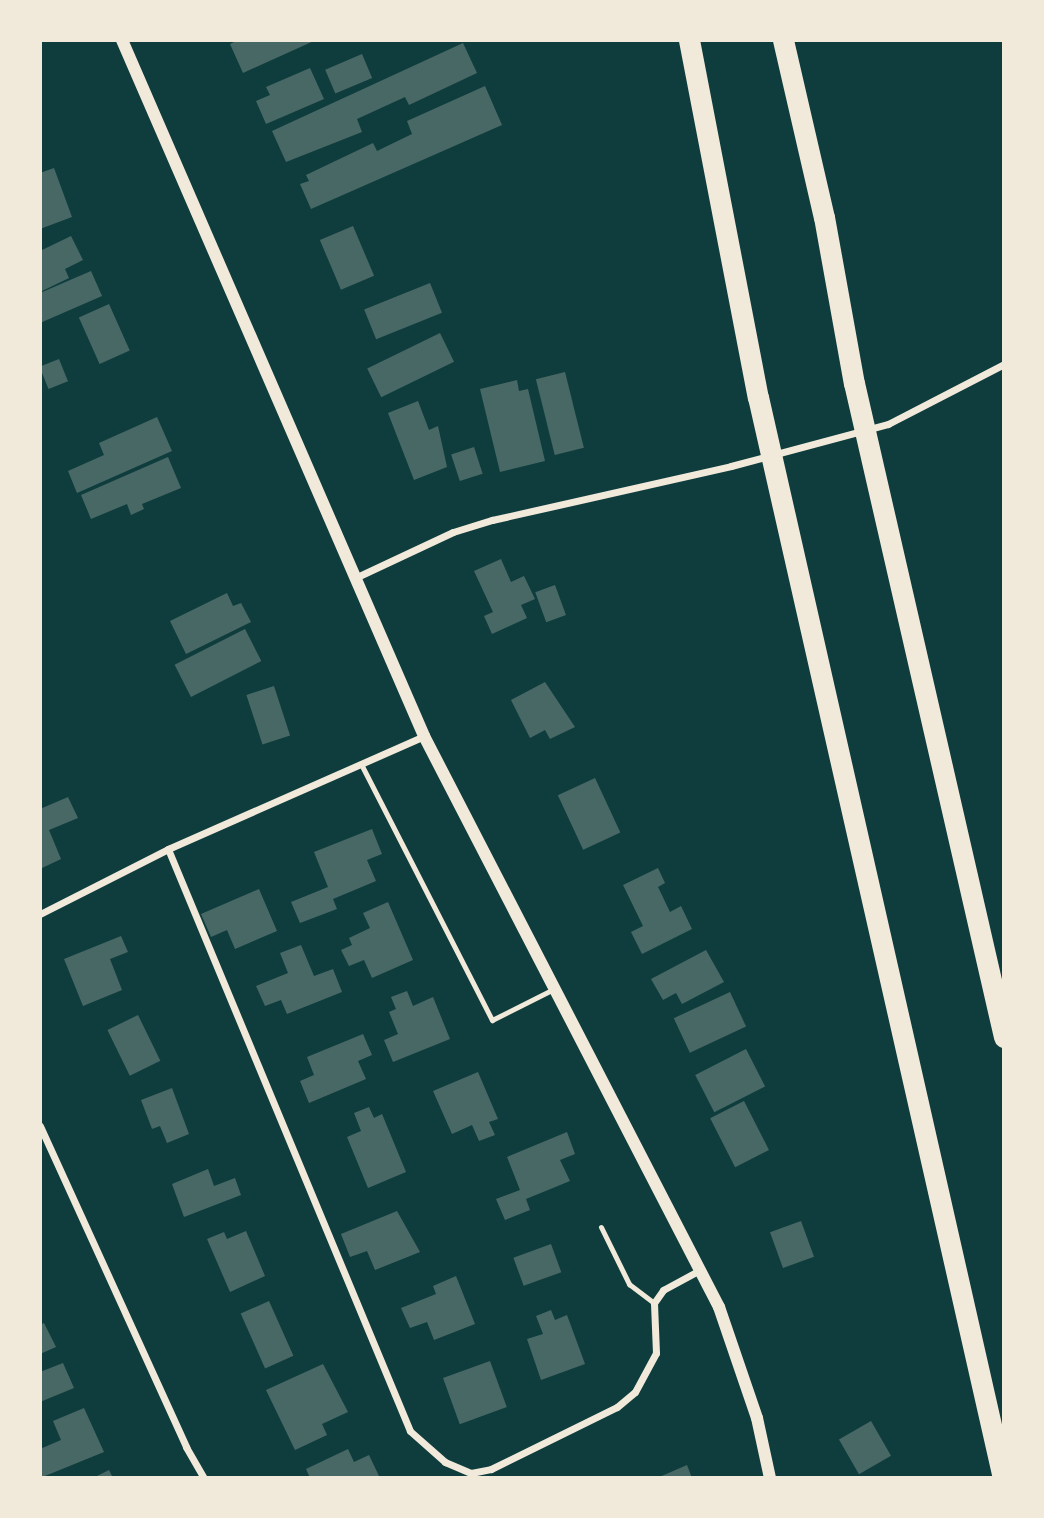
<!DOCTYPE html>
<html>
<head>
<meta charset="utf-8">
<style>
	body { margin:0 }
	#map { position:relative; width:1044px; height:1518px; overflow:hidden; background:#0f3d3e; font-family:Barlow,sans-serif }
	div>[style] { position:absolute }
	.building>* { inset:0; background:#486865; transform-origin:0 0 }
	.service>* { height:5px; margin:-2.5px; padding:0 2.5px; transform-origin:2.5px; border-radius:2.5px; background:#f1e9da }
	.minor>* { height:7px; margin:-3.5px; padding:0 3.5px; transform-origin:3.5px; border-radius:3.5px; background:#f1e9da }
	.tertiary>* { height:12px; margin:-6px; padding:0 6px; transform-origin:6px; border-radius:6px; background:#f1e9da }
	.motorway>* { height:21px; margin:-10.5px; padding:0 10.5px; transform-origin:10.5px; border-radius:10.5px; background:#f1e9da }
	span { translate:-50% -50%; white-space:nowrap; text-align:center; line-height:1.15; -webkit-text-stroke:7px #f1e9da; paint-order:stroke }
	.frame { position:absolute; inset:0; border:42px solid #f1e9da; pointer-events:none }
</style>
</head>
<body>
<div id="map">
	<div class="building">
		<i style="clip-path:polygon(238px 40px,316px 40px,243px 73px,230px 44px)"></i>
		<i style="clip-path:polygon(463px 43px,477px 73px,409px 105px,405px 97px,357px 119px,362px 132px,286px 162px,272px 131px)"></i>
		<i style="left:362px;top:54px;width:26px;height:40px;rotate:67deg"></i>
		<i style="clip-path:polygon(310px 68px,324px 99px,266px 124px,256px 101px,270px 95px,266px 87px)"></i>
		<i style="clip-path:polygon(485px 86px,502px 125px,311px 209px,300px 184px,309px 181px,306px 175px,373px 143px,377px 151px,412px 134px,407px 121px)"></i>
		<i style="clip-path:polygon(54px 168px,72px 217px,40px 229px,40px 173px)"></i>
		<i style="left:353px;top:226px;width:54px;height:36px;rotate:67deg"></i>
		<i style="clip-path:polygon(71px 236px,83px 260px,65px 269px,69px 278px,40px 292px,40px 251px)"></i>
		<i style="clip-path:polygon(91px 271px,102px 296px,40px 323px,40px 293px)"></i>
		<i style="left:430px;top:283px;width:32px;height:71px;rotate:68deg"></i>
		<i style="left:109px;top:304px;width:51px;height:33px;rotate:66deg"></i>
		<i style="left:440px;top:333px;width:32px;height:81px;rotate:64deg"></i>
		<i style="left:59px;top:359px;width:24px;height:21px;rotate:68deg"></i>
		<i style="left:565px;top:372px;width:78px;height:30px;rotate:76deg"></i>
		<i style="clip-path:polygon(517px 380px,519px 391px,528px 389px,545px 461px,500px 472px,480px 389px)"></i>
		<i style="clip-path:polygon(418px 401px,429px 430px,438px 426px,447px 467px,414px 480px,388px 413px)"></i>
		<i style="clip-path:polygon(157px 417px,172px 451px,77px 493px,68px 471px,104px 455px,99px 443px)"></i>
		<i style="left:474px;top:447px;width:28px;height:24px;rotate:72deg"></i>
		<i style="clip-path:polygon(168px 457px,181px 488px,142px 504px,144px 509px,131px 515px,127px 504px,91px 519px,81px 495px)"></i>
		<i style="clip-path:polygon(501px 559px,511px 582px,524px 576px,535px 599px,521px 605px,527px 618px,492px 634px,484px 616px,493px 612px,474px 571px)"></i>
		<i style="left:555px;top:585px;width:32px;height:21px;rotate:70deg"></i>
		<i style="clip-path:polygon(227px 593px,233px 606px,241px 603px,251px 622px,186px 654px,170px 621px)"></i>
		<i style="left:245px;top:629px;width:36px;height:79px;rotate:63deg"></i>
		<i style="clip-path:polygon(545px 682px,575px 727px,550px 739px,545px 730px,530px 738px,511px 700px)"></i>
		<i style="left:274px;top:686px;width:52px;height:29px;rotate:72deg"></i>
		<i style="left:595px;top:778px;width:60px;height:41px;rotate:65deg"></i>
		<i style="clip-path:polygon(68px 797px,78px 818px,49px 830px,61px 859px,40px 869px,40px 809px)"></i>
		<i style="clip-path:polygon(372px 829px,382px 854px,367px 860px,376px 881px,333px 899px,337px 909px,300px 923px,291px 902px,328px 887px,314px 852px)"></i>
		<i style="clip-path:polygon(658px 868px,665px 883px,658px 887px,670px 912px,681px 906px,692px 929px,642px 954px,631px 932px,643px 926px,623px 885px)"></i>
		<i style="clip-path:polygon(259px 889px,277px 931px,235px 949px,227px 930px,211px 937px,201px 914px)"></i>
		<i style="clip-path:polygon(388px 902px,413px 960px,372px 978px,364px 960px,349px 966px,341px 950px,352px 945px,349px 938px,370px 928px,363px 913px)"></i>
		<i style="clip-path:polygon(121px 936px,128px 952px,110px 959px,122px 990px,83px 1006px,64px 959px)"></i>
		<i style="clip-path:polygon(301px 945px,314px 976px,333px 969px,342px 992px,287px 1014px,281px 1000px,265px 1006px,256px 986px,288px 973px,280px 953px)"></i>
		<i style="clip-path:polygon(706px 950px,724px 982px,682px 1004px,676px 993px,663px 1000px,651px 979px)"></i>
		<i style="clip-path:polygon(407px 991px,413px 1006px,433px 997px,450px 1039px,393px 1062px,384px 1040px,398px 1034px,389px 1012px,396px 1009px,391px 997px)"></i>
		<i style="left:730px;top:992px;width:38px;height:62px;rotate:65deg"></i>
		<i style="left:138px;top:1015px;width:51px;height:34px;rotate:64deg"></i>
		<i style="clip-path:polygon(363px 1034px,372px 1055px,358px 1061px,366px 1079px,309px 1103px,300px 1081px,314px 1075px,307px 1057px)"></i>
		<i style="left:746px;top:1049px;width:42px;height:57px;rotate:63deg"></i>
		<i style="clip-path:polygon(478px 1072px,498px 1119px,489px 1122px,495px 1135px,479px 1141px,472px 1125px,452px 1134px,433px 1091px)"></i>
		<i style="clip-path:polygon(172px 1088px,189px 1134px,167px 1143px,160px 1126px,152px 1129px,141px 1100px)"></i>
		<i style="left:744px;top:1101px;width:55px;height:38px;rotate:63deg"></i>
		<i style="clip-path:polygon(369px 1107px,374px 1118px,382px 1114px,406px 1172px,368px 1188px,347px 1137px,361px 1131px,354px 1113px)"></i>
		<i style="clip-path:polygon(567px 1132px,575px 1154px,560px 1160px,570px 1181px,526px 1199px,530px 1210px,505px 1220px,496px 1199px,520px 1190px,507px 1157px)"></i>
		<i style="clip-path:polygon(208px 1169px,214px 1186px,235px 1178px,241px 1195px,184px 1217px,172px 1184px)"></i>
		<i style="clip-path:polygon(397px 1211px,420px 1252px,375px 1270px,367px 1251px,350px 1257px,341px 1234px)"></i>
		<i style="left:801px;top:1221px;width:38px;height:33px;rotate:70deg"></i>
		<i style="clip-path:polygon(246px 1231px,265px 1276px,230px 1292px,207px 1239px,224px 1232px,227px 1239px)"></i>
		<i style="left:551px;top:1244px;width:30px;height:40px;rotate:70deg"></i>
		<i style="clip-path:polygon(456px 1276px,475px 1324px,434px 1340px,427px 1322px,410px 1328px,401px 1308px,436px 1294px,433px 1286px)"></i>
		<i style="left:269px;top:1301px;width:60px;height:31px;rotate:66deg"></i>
		<i style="clip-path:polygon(551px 1310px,555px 1320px,567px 1315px,585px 1364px,541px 1380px,527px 1339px,543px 1334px,536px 1316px)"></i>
		<i style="clip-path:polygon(44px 1323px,56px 1347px,40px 1354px,40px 1325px)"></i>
		<i style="left:490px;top:1361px;width:49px;height:50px;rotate:70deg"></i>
		<i style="clip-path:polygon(63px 1363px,74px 1388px,40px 1402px,40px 1372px)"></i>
		<i style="clip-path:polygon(323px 1364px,348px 1412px,322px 1424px,327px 1435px,295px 1450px,266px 1390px)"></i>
		<i style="clip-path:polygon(84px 1408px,104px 1452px,40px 1478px,40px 1449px,61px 1440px,53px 1421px)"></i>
		<i style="left:871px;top:1421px;width:40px;height:37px;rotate:60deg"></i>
		<i style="clip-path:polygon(348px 1449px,354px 1462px,369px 1455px,379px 1476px,310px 1478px,306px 1469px)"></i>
		<i style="clip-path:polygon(687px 1465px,692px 1478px,657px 1478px)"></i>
		<i style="clip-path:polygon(109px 1470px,113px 1478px,93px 1478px)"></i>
	</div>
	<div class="service">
		<i style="left:361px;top:764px;width:288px;rotate:62.9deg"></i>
		<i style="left:492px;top:1020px;width:69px;rotate:-26.6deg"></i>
		<i style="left:601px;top:1227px;width:64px;rotate:63.8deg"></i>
		<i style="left:629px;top:1284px;width:31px;rotate:37deg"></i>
	</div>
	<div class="minor">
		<i style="left:357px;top:577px;width:106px;rotate:-25.1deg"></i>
		<i style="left:453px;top:532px;width:41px;rotate:-17.1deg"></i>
		<i style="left:492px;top:520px;width:245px;rotate:-12.7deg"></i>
		<i style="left:731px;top:466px;width:163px;rotate:-15deg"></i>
		<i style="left:888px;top:424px;width:131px;rotate:-27.3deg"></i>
		<i style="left:168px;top:849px;width:630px;rotate:67.42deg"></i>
		<i style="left:410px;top:1431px;width:47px;rotate:41.5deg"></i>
		<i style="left:445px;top:1462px;width:28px;rotate:23deg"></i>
		<i style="left:471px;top:1473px;width:20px;rotate:-11deg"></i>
		<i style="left:491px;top:1469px;width:140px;rotate:-26.2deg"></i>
		<i style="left:617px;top:1407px;width:23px;rotate:-40deg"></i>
		<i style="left:635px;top:1392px;width:44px;rotate:-61.7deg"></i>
		<i style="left:656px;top:1353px;width:50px;rotate:-92.3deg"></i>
		<i style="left:654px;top:1303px;width:16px;rotate:-55deg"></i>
		<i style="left:663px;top:1290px;width:42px;rotate:-28.4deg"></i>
		<i style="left:40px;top:914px;width:144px;rotate:-26.9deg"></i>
		<i style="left:168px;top:849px;width:280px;rotate:-23.8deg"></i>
		<i style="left:40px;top:1126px;width:353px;rotate:65.5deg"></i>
		<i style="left:186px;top:1447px;width:36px;rotate:60deg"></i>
	</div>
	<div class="tertiary">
		<i style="left:122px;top:40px;width:759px;rotate:66.54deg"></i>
		<i style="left:424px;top:736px;width:643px;rotate:62.68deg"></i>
		<i style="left:719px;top:1307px;width:117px;rotate:71.1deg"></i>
		<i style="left:757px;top:1418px;width:61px;rotate:77.8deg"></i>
	</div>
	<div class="motorway">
		<i style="left:689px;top:40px;width:364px;rotate:79.1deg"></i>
		<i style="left:758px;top:397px;width:1108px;rotate:77.23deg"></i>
		<i style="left:783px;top:40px;width:182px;rotate:77deg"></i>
		<i style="left:824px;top:217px;width:169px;rotate:79.8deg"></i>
		<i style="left:854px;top:383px;width:671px;rotate:77.08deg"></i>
	</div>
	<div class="frame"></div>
</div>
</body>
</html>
